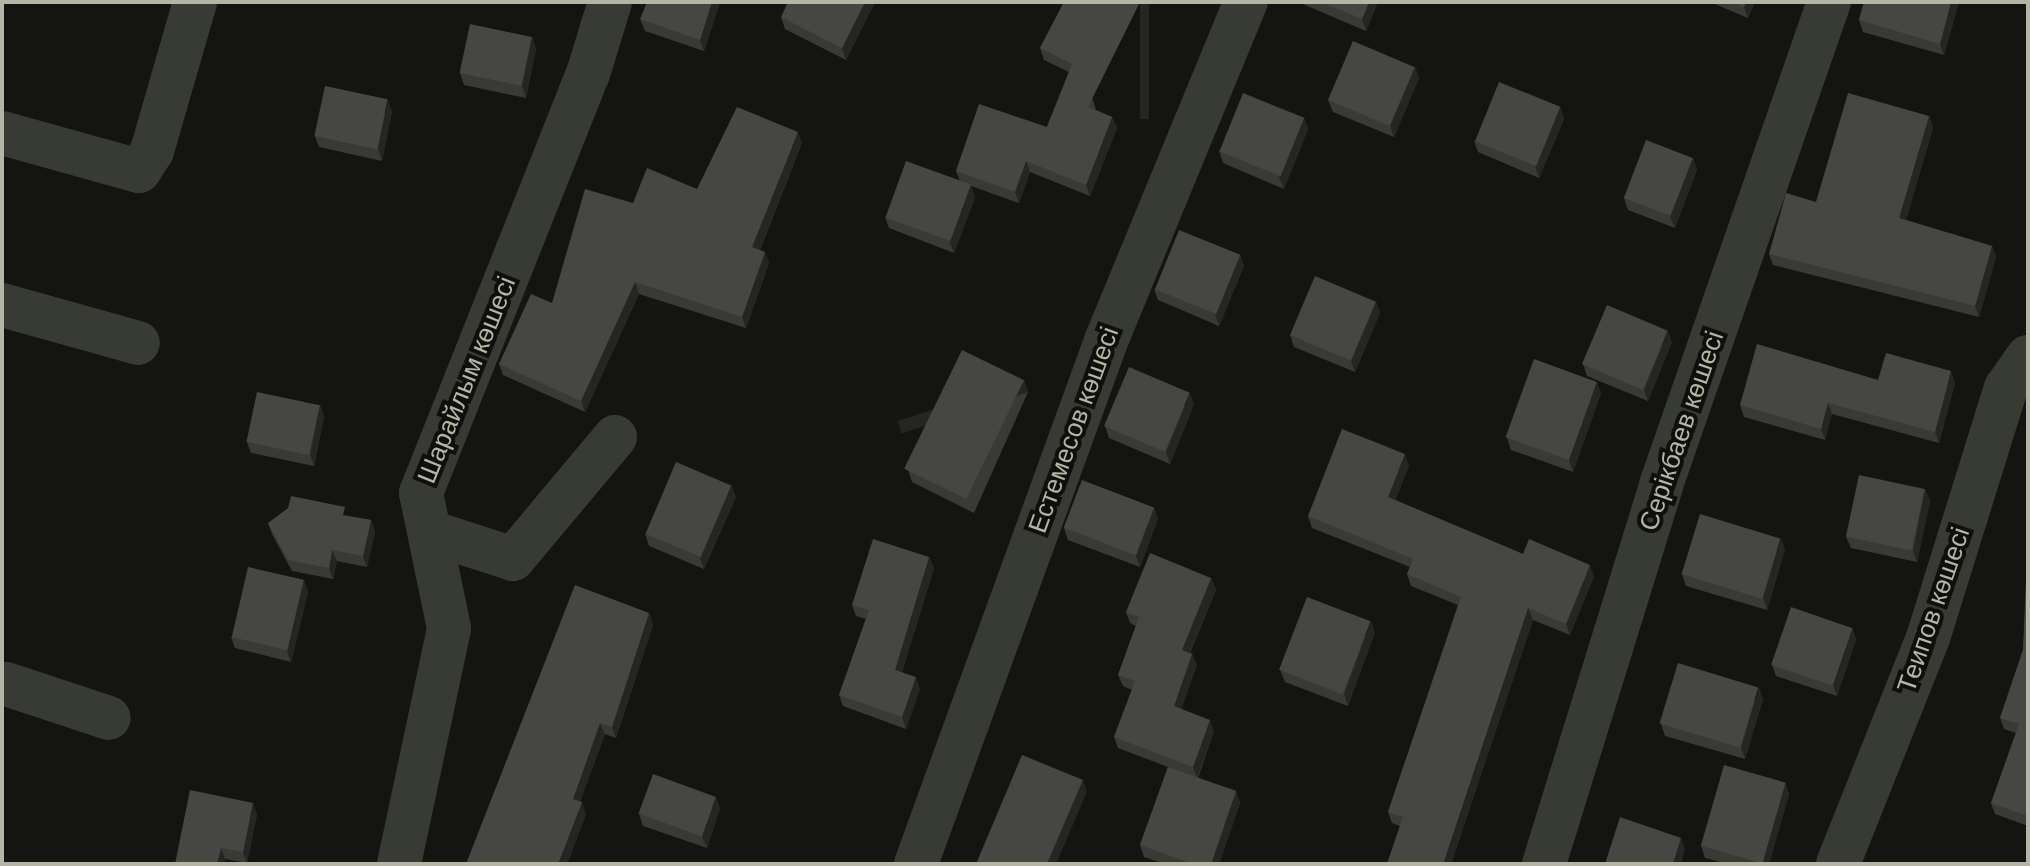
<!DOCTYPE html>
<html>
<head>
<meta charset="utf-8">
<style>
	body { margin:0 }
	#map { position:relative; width:2030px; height:866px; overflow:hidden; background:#141513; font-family:"DM Sans",sans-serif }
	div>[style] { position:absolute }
	.minor>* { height:44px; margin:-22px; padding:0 22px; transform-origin:22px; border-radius:22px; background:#383a34 }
	.wall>* { inset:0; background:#383a36 }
	.shaded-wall>* { inset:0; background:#242623; transform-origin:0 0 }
	.building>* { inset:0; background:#464742; transform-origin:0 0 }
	span { translate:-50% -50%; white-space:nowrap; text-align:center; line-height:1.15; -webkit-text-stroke:8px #0f0f0e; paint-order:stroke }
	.street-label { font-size:26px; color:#b4b5a4 }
	.frame { position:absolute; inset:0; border:4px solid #b4b5a4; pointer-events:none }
</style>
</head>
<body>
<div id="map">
	<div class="minor">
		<i style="left:2px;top:133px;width:142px;rotate:15.5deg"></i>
		<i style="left:139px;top:171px;width:24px;rotate:-57deg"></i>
		<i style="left:152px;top:151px;width:155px;rotate:-73.9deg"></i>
		<i style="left:2px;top:305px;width:141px;rotate:15.6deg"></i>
		<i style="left:430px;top:532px;width:87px;rotate:18deg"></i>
		<i style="left:513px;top:559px;width:159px;rotate:-50.1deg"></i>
		<i style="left:6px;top:684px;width:108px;rotate:18.3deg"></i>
		<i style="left:399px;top:864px;width:241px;rotate:-78deg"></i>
		<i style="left:449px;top:628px;width:138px;rotate:-101.7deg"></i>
		<i style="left:421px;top:493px;width:451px;rotate:-68.3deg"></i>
		<i style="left:588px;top:74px;width:75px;rotate:-73deg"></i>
		<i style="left:916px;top:864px;width:556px;rotate:-70.03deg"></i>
		<i style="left:1106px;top:341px;width:367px;rotate:-67.6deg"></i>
		<i style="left:1544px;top:864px;width:397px;rotate:-72.8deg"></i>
		<i style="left:1661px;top:485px;width:511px;rotate:-70.82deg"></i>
		<i style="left:1838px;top:864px;width:243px;rotate:-68.3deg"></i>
		<i style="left:1928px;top:638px;width:262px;rotate:-72.7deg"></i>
		<i style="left:2006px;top:388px;width:38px;rotate:-55deg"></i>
	</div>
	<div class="wall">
		<i style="clip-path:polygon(720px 2px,704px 51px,645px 31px,640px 19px)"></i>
		<i style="clip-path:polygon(875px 2px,846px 60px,785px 29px,781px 17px)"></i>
		<i style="clip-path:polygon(1064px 2px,1096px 110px,1112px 117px,1117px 128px,1090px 196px,1030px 172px,1019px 203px,971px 186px,975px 197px,954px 253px,889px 228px,885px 217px,960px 181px,956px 171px,1047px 127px,1069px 72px,1044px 60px,1040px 48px)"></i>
		<i style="clip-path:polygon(1303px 2px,1378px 2px,1366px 31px,1305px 5px)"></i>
		<i style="clip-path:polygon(1710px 2px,1755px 2px,1748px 18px)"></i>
		<i style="clip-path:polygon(1864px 2px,1959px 2px,1944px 55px,1863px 32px,1859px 20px)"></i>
		<i style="clip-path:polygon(532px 37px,536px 49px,526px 98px,464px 85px,460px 73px)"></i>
		<i style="clip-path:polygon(1415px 67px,1419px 78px,1394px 137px,1333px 112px,1328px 100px)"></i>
		<i style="clip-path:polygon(1560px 107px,1564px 119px,1539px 178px,1478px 152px,1474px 141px)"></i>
		<i style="clip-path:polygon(392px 111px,382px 161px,319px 147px,315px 136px)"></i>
		<i style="clip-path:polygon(1929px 116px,1933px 128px,1906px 220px,1992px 246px,1996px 257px,1979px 317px,1773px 265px,1769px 254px,1816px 202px)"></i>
		<i style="clip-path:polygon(1304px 118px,1308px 129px,1284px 189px,1223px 163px,1219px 151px)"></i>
		<i style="clip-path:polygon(802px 143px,760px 250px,769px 263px,746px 328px,639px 294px,585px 412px,503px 375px,499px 364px,552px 303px,697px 189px)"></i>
		<i style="clip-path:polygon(1693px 158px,1697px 170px,1675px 228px,1628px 210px,1624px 198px)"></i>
		<i style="clip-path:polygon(1240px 255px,1244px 266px,1219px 326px,1158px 300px,1154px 289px)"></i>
		<i style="clip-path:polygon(1376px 302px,1380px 313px,1355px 372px,1294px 347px,1290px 335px)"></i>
		<i style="clip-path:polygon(1672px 342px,1648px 401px,1587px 376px,1583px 364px)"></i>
		<i style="clip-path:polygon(1024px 380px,1028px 392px,974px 513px,912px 482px,908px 470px)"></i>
		<i style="clip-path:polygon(1878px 380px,1955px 383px,1939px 443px,1832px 414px,1825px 440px,1744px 417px,1740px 405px)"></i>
		<i style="clip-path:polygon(1601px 393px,1573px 472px,1511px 450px,1507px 438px)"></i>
		<i style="clip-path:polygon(1194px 404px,1170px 464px,1109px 438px,1105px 426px)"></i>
		<i style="clip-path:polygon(320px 405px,324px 417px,314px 466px,251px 453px,247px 442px)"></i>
		<i style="clip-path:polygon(1409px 466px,1395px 500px,1523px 554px,1594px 576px,1570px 635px,1533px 620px,1451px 864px,1387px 864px,1400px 826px,1392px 823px,1388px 812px,1458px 605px,1411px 586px,1407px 574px,1410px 567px,1312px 528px,1308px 516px)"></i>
		<i style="clip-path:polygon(731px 485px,736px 497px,704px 569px,649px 546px,645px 534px)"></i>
		<i style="clip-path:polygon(1925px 489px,1930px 501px,1917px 562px,1851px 548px,1846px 537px)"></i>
		<i style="clip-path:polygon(1154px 508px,1158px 519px,1140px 567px,1068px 540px,1064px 528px)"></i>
		<i style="clip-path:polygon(348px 516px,371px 520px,375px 532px,367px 567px,337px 561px,333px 579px,292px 571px,272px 534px,268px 523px)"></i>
		<i style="clip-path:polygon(1785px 549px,1767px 610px,1686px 586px,1682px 574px)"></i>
		<i style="clip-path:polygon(929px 557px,934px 568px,902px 672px,920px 689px,906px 729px,843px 706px,839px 695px,866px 619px,856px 616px,852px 605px)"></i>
		<i style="clip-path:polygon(1211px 578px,1216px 590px,1190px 653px,1192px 654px,1197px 665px,1181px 709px,1214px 731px,1198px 778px,1236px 791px,1240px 803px,1219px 864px,1165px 864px,1144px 857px,1140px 845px,1168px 767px,1118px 748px,1114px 737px,1132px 690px,1123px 686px,1118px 675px,1136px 626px,1130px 623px,1126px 612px)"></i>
		<i style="clip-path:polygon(2028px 579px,2028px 826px,1995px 814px,1991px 803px,2016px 733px,2004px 729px,2000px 718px,2023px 650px)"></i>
		<i style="clip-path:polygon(304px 580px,308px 592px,291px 662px,235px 648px,231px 637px)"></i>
		<i style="clip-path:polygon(649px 613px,653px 625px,616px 738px,605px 734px,580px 802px,586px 814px,567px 864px,466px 864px)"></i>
		<i style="clip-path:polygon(1852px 628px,1856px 640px,1837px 696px,1776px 676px,1772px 665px)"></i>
		<i style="clip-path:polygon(1375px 632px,1348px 706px,1285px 682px,1280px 670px)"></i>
		<i style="clip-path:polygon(1763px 699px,1745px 759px,1665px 736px,1661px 724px)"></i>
		<i style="clip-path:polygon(1785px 783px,1789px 794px,1769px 864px,1728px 864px,1705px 858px,1701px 846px)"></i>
		<i style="clip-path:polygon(720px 808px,707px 848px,643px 826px,639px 814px)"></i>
		<i style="clip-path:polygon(257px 814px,247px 863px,225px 859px,224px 864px,175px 864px)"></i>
	</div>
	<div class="shaded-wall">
		<i style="clip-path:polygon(712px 2px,720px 2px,704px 51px,700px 40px)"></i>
		<i style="clip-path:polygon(865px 2px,875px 2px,846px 60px,842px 48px)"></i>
		<i style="left:1140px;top:2px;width:9px;height:117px"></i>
		<i style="clip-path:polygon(1369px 2px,1378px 2px,1366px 31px,1362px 19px)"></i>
		<i style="clip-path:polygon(1746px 2px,1755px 2px,1748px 18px,1744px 7px)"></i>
		<i style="clip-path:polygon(1951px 2px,1959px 2px,1944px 55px,1940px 44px)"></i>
		<i style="clip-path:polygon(532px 37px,536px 49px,526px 98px,522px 86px)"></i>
		<i style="clip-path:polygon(1415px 67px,1419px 78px,1394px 137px,1390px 126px)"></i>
		<i style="clip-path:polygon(388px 99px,392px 111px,382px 161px,378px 149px)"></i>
		<i style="clip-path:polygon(1560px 107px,1564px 119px,1539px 178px,1535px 166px)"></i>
		<i style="clip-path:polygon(1929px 116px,1933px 128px,1903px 230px,1899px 218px)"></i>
		<i style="clip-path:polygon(1112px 117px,1117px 128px,1090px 196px,1086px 185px)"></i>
		<i style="clip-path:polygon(1304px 118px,1308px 129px,1284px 189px,1279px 177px)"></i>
		<i style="clip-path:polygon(798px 132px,802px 143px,756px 259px,752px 247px)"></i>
		<i style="clip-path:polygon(1693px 158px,1697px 170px,1675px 228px,1670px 216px)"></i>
		<i style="clip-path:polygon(1026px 161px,1030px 172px,1019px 203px,1015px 192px)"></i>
		<i style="clip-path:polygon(971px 185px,975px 197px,954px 253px,949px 241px)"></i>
		<i style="clip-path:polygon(1992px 246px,1996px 257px,1979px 317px,1975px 306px)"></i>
		<i style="clip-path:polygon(765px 252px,769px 263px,746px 328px,742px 317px)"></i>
		<i style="clip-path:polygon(1240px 255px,1244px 266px,1219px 326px,1215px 314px)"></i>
		<i style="clip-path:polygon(635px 282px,639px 294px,585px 412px,581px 401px)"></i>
		<i style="clip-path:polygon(1376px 302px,1380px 313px,1355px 372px,1351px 361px)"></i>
		<i style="clip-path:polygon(1668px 331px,1672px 342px,1648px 401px,1644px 390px)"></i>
		<i style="clip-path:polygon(1951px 371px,1955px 383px,1939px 443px,1935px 432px)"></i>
		<i style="left:1024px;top:380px;width:13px;height:133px;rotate:72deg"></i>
		<i style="clip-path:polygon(1597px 382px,1601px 393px,1573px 472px,1569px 460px)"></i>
		<i style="clip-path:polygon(1190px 393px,1194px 404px,1170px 464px,1166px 452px)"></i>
		<i style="clip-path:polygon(1828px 403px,1832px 414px,1825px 440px,1821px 429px)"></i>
		<i style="clip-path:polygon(320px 405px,324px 417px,314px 466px,310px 454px)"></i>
		<i style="clip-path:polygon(1405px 454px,1409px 466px,1392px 509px,1388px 497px)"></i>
		<i style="clip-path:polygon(731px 485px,736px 497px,704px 569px,700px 558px)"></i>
		<i style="clip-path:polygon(1925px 489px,1930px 501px,1917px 562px,1913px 551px)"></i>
		<i style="clip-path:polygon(1154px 508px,1158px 519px,1140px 567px,1136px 556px)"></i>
		<i style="clip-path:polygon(371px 520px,375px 532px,367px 567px,363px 556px)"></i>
		<i style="clip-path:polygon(1781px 538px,1785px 549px,1767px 610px,1763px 598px)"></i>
		<i style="clip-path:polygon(332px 550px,337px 561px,333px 579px,329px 568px)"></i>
		<i style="clip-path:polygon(929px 557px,934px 568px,899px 681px,895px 670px)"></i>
		<i style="clip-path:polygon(1590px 565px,1594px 576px,1570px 635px,1566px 624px)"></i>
		<i style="clip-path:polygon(1211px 578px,1216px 590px,1186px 661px,1182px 650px)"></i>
		<i style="clip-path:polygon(304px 580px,308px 592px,291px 662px,287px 651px)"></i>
		<i style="clip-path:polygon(1528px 608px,1533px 620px,1451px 864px,1443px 864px)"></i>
		<i style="clip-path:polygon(649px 613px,653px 625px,616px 738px,612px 727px)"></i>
		<i style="clip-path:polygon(1371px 621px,1375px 632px,1348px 706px,1344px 694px)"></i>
		<i style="clip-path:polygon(1852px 628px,1856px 640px,1837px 696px,1833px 685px)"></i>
		<i style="clip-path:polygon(1192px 654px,1197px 665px,1178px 718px,1174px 706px)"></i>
		<i style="clip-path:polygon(916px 677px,920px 689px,906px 729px,902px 717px)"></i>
		<i style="clip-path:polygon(1759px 687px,1763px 699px,1745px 759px,1741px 748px)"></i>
		<i style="clip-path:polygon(1210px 720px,1214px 731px,1197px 778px,1193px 767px)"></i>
		<i style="clip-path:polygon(600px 723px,605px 734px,577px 810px,573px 799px)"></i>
		<i style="clip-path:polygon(1083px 780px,1087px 792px,1056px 864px,1047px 864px)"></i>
		<i style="clip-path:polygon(1785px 783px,1789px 794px,1769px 864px,1762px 864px)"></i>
		<i style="clip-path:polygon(1236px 791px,1240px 803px,1219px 864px,1211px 864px)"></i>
		<i style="clip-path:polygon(716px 797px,720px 808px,707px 848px,702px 837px)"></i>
		<i style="clip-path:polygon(582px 802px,586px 814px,567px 864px,558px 864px)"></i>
		<i style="clip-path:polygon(253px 803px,257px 814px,247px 863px,243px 852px)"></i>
		<i style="clip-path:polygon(1681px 838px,1685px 849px,1681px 864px,1673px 864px)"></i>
		<i style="clip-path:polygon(221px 848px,225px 859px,224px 864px,217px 864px)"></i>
	</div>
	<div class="building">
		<i style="clip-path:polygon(647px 2px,712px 2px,700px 40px,640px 19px)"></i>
		<i style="clip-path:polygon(788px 2px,865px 2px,842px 48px,781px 17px)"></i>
		<i style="clip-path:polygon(1064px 2px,1140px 2px,1088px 107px,1112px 117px,1086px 185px,1026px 161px,1015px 192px,956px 171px,979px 104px,1047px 127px,1072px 64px,1040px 48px)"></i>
		<i style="clip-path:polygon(1321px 2px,1369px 2px,1362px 19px)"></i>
		<i style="clip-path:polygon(1733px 2px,1746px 2px,1744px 7px)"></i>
		<i style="clip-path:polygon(1864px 2px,1951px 2px,1940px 44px,1859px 20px)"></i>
		<i style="left:470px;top:24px;width:63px;height:50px;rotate:12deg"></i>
		<i style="left:1353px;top:41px;width:67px;height:64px;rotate:23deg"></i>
		<i style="left:1499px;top:82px;width:66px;height:64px;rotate:22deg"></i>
		<i style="left:325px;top:86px;width:64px;height:51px;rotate:12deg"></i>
		<i style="left:1243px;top:93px;width:66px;height:63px;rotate:22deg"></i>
		<i style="clip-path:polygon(1848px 93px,1929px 116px,1899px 218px,1992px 246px,1975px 306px,1769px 254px,1786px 193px,1816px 202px)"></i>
		<i style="clip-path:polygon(737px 107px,798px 132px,752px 247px,765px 252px,742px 317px,635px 282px,581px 401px,499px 364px,531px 294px,552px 303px,585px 189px,633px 203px,647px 168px,697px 189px)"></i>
		<i style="left:1646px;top:140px;width:50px;height:62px;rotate:21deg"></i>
		<i style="left:906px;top:161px;width:69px;height:60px;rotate:20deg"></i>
		<i style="left:1179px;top:230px;width:66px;height:64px;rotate:22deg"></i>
		<i style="left:1315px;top:276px;width:66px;height:64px;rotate:23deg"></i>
		<i style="left:1607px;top:305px;width:66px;height:64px;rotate:23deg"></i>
		<i style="clip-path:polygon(1757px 344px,1878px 380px,1886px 353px,1951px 371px,1935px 432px,1828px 403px,1821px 429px,1740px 405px)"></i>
		<i style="left:962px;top:350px;width:69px;height:132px;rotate:26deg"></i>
		<i style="left:1534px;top:359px;width:67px;height:83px;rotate:20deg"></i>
		<i style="left:1129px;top:367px;width:66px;height:64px;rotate:23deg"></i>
		<i style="left:257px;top:392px;width:64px;height:51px;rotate:12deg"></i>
		<i style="clip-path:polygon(1342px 429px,1405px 454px,1388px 497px,1523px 554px,1529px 539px,1590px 565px,1566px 624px,1528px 608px,1443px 864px,1387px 864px,1403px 817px,1388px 812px,1461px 597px,1407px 574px,1413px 559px,1308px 516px)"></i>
		<i style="left:676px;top:462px;width:60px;height:78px;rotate:23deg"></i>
		<i style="left:1859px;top:475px;width:67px;height:63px;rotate:12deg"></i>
		<i style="left:1082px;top:480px;width:77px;height:51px;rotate:21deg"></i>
		<i style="clip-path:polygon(291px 496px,345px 507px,343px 515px,371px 520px,363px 556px,332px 550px,329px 568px,288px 560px,268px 523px,288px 508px)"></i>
		<i style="left:1700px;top:514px;width:84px;height:63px;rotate:17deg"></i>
		<i style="clip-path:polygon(873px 539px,929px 557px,895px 670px,916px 677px,902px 717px,839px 695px,869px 610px,852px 605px)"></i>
		<i style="clip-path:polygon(1150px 553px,1211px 578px,1182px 650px,1192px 654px,1174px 706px,1210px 720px,1193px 767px,1114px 737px,1135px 681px,1118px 675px,1139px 617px,1126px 612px)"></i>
		<i style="left:248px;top:567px;width:57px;height:72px;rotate:13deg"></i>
		<i style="clip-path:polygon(2026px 579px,2028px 579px,2028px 816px,1991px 803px,2019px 724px,2000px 718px,2023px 650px)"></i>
		<i style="clip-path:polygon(575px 585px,649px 613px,612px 727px,600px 723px,573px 799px,582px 802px,558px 864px,466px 864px)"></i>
		<i style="left:1307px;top:597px;width:68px;height:78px;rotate:21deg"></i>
		<i style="left:1791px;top:607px;width:65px;height:61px;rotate:19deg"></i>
		<i style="left:1678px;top:663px;width:84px;height:63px;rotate:17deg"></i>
		<i style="clip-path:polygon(1022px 755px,1083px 780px,1047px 864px,976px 864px)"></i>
		<i style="left:1724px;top:765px;width:64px;height:84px;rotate:16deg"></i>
		<i style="clip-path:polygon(1168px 767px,1236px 791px,1211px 864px,1193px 864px,1140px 845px)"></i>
		<i style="left:653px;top:774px;width:67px;height:42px;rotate:20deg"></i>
		<i style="clip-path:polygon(190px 790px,253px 803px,243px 852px,221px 848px,217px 864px,175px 864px)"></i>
		<i style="clip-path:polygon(1620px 817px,1681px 838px,1673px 864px,1605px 864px)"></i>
	</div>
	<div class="street-label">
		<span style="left:467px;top:380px;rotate:-68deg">Шарайлым көшесі</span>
		<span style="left:1074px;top:430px;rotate:-70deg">Естемесов көшесі</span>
		<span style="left:1682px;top:431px;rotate:-71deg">Серікбаев көшесі</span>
		<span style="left:1934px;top:610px;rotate:-71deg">Теипов көшесі</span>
	</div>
	<div class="frame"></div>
</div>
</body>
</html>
